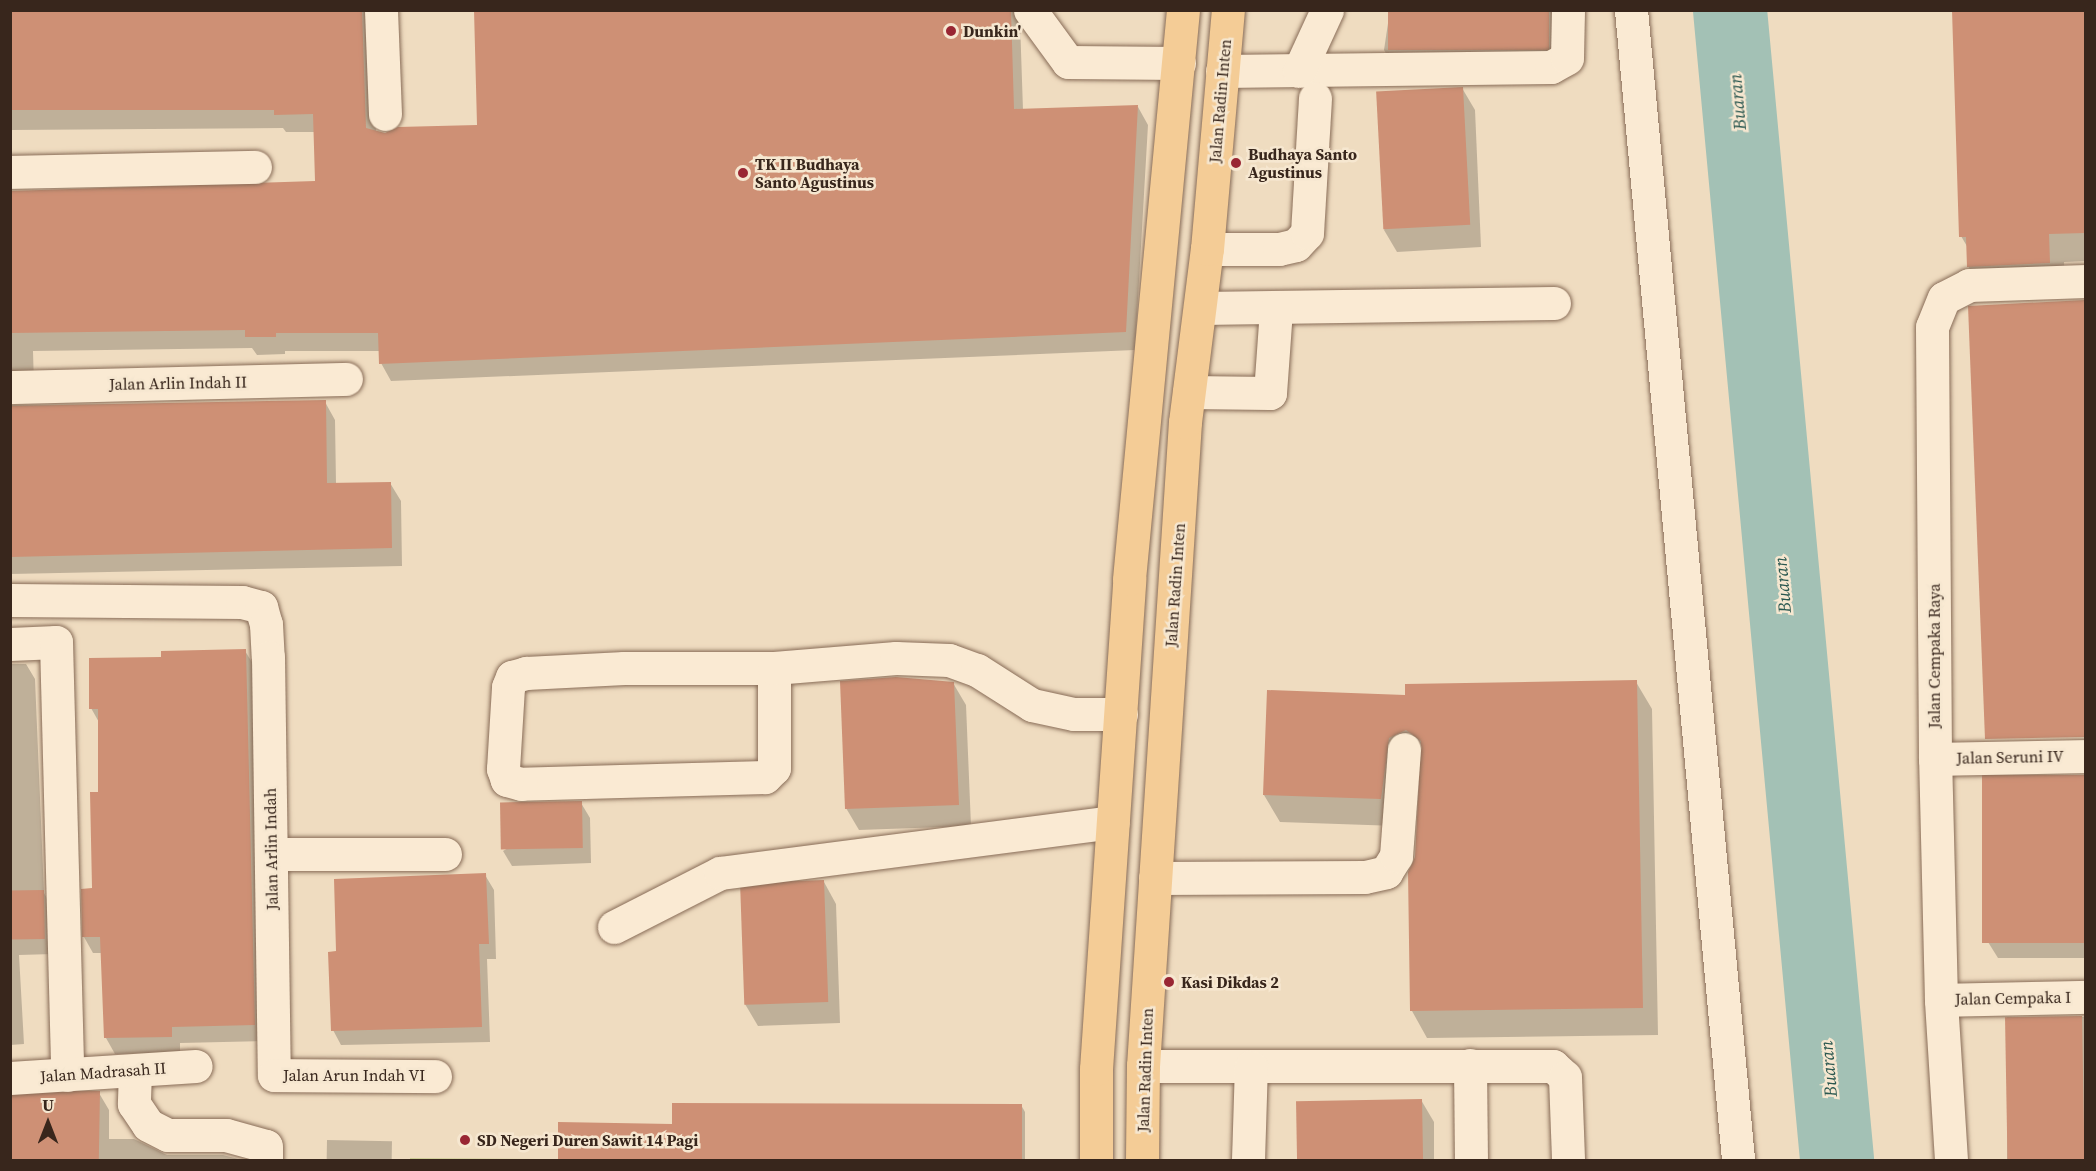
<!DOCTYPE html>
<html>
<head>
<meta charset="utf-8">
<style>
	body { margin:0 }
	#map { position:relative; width:2096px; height:1171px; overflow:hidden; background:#efdcc0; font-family:"Source Serif 4",serif }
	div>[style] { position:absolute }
	.green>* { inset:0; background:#cdcd94 }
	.shadow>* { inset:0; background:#0003; transform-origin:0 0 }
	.river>* { height:74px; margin:-37px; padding:0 37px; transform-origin:37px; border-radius:37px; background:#a3c1b5 }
	.building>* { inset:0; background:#ce9075; transform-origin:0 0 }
	.roads { filter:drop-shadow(0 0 2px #886c57) drop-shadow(0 0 2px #886c57) }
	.minor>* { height:33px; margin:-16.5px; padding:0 16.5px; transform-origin:16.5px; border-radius:16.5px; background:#faead3 }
	.major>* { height:33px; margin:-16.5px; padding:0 16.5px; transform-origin:16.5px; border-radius:16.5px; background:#f4cc96 }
	.dots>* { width:16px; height:16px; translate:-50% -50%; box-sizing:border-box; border:3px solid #f6e7d0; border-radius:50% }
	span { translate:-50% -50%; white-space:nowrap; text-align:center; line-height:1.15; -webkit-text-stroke:5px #f6e7d0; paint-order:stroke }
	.poi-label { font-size:16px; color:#38261c; font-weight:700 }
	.left { translate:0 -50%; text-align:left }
	.street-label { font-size:16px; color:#38261c }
	.water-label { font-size:18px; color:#2b5850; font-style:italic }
	.frame { position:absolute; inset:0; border:12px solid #38261c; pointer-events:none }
	.north { position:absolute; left:18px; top:1093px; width:60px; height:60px; -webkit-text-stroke:4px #f6e7d0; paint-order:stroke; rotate:0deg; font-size:16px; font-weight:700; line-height:24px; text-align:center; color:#38261c }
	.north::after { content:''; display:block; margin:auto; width:21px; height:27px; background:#38261c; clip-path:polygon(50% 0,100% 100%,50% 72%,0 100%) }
</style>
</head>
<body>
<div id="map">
	<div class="green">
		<i style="clip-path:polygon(410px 1158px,538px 1159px,538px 1160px,410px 1160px)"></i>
	</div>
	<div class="shadow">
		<i style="clip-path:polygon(10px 10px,373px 10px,376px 132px,385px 134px,479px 126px,476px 10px,1014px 10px,1020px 21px,1023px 110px,1138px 107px,1148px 125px,1135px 350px,391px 381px,381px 363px,380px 351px,285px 351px,285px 354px,257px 355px,252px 348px,33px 351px,34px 386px,10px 389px,10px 192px,316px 183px,315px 132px,286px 132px,283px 128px,10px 130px)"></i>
		<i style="clip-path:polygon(1390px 10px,1566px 10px,1554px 63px,1393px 65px,1384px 50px)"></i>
		<i style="clip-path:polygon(1953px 10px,2086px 10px,2086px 261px,2064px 262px,2065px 291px,1985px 294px,1968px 266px,1968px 248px,1961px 236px)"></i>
		<i style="clip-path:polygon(1462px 88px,1475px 110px,1481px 247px,1397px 252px,1384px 230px)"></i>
		<i style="clip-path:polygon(2086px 301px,2086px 726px,1995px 730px,1970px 308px)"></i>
		<i style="clip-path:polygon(325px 402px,335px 420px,336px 484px,390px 483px,401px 501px,402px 566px,10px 574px,10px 405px)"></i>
		<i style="clip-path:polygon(245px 651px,255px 667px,263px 1041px,180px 1043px,180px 1053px,115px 1054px,106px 1038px,102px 953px,93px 953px,84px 937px,93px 890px,100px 793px,100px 724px,91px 708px,163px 659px)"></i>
		<i style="clip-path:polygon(10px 664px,26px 664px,35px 679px,44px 893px,51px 906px,53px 954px,19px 955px,24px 1044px,10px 1045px)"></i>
		<i style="clip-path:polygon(1636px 682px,1652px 709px,1658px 1035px,1427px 1038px,1412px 1011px,1422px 758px,1404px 765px,1397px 826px,1280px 822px,1264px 795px,1407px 697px)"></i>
		<i style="clip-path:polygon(953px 683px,966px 705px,971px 826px,859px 830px,846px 808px)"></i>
		<i style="clip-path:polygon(2086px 776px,2086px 958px,1998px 958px,1988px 942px,1984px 778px)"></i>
		<i style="clip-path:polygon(581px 803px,590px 818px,591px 863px,512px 866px,503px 851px)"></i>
		<i style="clip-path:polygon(485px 875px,494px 890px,496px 959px,487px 959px,490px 1042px,341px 1045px,333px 1030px,338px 953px)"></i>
		<i style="clip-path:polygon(824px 882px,836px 904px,840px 1023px,758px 1026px,745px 1004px)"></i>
		<i style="left:2086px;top:1017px;width:143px;height:79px;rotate:90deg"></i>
		<i style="clip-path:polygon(99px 1093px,109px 1110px,109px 1139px,134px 1139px,167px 1155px,223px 1155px,242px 1160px,10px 1160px)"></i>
		<i style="clip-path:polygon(1421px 1100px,1434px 1122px,1434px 1160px,1296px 1160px)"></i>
		<i style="clip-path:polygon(1021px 1105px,1025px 1112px,1025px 1160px,559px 1160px,673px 1125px)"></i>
		<i style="left:327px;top:1140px;width:65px;height:20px;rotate:1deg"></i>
	</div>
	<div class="river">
		<i style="left:1730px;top:10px;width:1155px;rotate:84.68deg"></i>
	</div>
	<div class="building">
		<i style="clip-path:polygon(10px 10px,362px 10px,366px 128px,385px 133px,398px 127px,477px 125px,474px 10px,1011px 10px,1014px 109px,1138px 105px,1126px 332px,379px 364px,378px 333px,276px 333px,276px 337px,245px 337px,245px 330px,10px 333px,10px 191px,315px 181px,313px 114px,274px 115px,274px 110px,10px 110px)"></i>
		<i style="left:1388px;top:10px;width:161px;height:40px"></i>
		<i style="clip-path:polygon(1952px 10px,2085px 10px,2085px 233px,2049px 234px,2050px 263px,1967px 267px,1966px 237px,1959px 237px)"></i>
		<i style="left:1463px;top:87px;width:138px;height:87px;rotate:87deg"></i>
		<i style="clip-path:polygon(2085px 300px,2085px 737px,1985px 739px,1968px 306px)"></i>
		<i style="clip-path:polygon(326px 400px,327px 483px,391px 482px,392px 548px,10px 557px,10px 406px)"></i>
		<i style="clip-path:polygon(246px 649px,255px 1025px,172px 1027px,172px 1037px,104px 1038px,100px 937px,82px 937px,81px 889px,92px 888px,90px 792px,98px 792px,98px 709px,89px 709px,89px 658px,161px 657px,161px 651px)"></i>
		<i style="clip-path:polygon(896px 677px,954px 682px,959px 805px,845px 809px,840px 681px)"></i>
		<i style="clip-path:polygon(1637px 680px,1643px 1008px,1410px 1011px,1408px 872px,1415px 857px,1421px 741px,1406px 730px,1389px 738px,1381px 799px,1263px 795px,1267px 690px,1405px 695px,1405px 684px)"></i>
		<i style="left:2085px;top:775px;width:168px;height:103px;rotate:90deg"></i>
		<i style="left:582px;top:801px;width:47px;height:82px;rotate:89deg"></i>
		<i style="clip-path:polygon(486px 873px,489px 944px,479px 944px,482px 1027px,331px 1031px,328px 952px,336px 951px,334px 879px)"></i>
		<i style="left:824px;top:880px;width:122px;height:84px;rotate:88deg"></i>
		<i style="left:44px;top:890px;width:49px;height:34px;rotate:89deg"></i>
		<i style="left:2082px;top:1016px;width:145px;height:77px;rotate:89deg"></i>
		<i style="left:100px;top:1091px;width:70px;height:90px;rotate:91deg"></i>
		<i style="left:1422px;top:1099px;width:62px;height:126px;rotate:89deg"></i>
		<i style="clip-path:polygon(672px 1103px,1022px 1104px,1022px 1161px,558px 1161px,558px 1122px,672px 1124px)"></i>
	</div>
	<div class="roads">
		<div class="minor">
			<i style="left:381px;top:10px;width:104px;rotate:87.8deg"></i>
			<i style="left:1030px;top:10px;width:64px;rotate:53.8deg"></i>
			<i style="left:1068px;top:62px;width:111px;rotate:0.5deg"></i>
			<i style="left:1631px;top:10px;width:1155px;rotate:84.68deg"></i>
			<i style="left:1222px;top:71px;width:329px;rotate:-0.7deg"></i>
			<i style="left:1551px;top:67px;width:18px;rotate:-29deg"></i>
			<i style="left:1567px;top:58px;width:48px;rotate:-88.8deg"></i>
			<i style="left:1299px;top:71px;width:67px;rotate:-65.3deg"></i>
			<i style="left:10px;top:172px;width:245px;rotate:-1.2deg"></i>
			<i style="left:1207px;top:249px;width:72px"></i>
			<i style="left:1279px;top:249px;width:17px;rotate:-13deg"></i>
			<i style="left:1296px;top:245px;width:16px;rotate:-47deg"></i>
			<i style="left:1307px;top:233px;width:135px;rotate:-86.6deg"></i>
			<i style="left:1200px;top:308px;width:354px;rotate:-0.8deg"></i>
			<i style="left:10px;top:387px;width:336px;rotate:-1.4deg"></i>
			<i style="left:1189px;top:392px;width:81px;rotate:0.7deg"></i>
			<i style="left:1270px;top:393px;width:84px;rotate:-85.9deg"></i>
			<i style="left:10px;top:600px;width:232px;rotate:0.5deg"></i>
			<i style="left:242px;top:602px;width:20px;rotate:15deg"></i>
			<i style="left:261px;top:607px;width:18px;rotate:74deg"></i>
			<i style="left:266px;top:624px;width:33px;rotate:87deg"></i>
			<i style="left:268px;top:657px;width:418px;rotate:89.2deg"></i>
			<i style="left:274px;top:1075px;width:161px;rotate:0.4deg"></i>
			<i style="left:10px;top:644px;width:46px;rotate:-2.5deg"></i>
			<i style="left:56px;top:642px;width:433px;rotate:88.5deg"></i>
			<i style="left:774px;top:668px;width:100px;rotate:90deg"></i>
			<i style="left:774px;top:768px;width:13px;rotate:135deg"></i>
			<i style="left:765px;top:777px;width:244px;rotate:178.4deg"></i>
			<i style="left:521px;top:784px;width:15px;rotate:-164deg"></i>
			<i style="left:507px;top:780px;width:12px;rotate:-110deg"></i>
			<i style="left:503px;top:769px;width:82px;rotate:-86.5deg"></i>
			<i style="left:508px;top:687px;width:11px;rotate:-68deg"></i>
			<i style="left:512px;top:677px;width:15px;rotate:-16deg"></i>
			<i style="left:526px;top:673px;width:98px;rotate:-2.9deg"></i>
			<i style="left:624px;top:668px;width:150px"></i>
			<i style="left:774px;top:668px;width:122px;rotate:-4.7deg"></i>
			<i style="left:896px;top:658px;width:53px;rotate:2.2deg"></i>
			<i style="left:949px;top:660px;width:30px;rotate:20deg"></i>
			<i style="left:977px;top:670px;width:65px;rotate:32.5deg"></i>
			<i style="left:1032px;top:705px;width:43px;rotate:12.1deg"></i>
			<i style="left:1074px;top:714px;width:47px"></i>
			<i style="left:1935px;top:759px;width:151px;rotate:-1.1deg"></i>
			<i style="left:271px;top:854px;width:174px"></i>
			<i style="left:1155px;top:878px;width:210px;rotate:-0.3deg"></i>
			<i style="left:1365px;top:877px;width:22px;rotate:-13deg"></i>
			<i style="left:1386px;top:872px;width:19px;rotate:-58deg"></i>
			<i style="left:1396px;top:856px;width:107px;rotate:-85.7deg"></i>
			<i style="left:614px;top:927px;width:119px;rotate:-27deg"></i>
			<i style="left:720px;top:873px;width:396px;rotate:-7.4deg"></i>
			<i style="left:1941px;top:1000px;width:145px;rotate:-1.2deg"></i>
			<i style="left:1470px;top:1065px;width:95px;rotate:89.4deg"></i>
			<i style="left:1143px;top:1066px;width:410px"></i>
			<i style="left:1553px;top:1066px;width:16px;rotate:43deg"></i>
			<i style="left:1565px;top:1077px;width:83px;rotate:87.9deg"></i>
			<i style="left:135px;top:1071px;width:33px;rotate:92deg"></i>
			<i style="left:134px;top:1104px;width:25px;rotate:56deg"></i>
			<i style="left:148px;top:1125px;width:22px;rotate:27deg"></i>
			<i style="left:168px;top:1135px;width:58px"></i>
			<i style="left:226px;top:1135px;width:41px;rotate:15.4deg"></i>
			<i style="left:266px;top:1146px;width:14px;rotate:90deg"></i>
			<i style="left:10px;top:1078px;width:186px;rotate:-3.7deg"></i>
			<i style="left:1248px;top:1160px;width:93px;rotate:-88.2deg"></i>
			<i style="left:1951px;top:1160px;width:160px;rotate:-93.6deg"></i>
			<i style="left:1941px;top:1000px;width:241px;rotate:-91.4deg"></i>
			<i style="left:1935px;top:759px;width:432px;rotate:-90.4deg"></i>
			<i style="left:1932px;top:327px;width:31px;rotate:-68deg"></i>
			<i style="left:1944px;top:298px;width:28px;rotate:-27deg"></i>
			<i style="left:1969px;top:285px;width:117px;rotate:-2deg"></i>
		</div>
		<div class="major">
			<i style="left:1096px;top:1160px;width:91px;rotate:-90deg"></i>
			<i style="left:1096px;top:1069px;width:491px;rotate:-86.1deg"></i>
			<i style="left:1129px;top:579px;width:572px;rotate:-84.58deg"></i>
			<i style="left:1142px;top:1160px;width:94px;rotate:-89.4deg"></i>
			<i style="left:1143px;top:1066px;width:645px;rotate:-86.27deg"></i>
			<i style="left:1185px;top:422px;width:174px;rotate:-82.8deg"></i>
			<i style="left:1207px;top:249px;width:240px;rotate:-85deg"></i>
		</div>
	</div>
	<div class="dots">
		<i style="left:951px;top:31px;background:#992633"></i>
		<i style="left:1236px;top:163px;background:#992633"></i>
		<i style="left:743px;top:173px;background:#992633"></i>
		<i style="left:1169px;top:982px;background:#992633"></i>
		<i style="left:465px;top:1140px;background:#992633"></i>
	</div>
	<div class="poi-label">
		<span class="left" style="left:963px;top:31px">Dunkin'</span>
		<span class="left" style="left:1248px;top:163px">Budhaya Santo<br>Agustinus</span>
		<span class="left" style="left:755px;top:173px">TK II Budhaya<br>Santo Agustinus</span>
		<span class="left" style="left:1181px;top:982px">Kasi Dikdas 2</span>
		<span class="left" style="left:477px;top:1140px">SD Negeri Duren Sawit 14 Pagi</span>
	</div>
	<div class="street-label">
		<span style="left:1220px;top:101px;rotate:-85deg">Jalan Radin Inten</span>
		<span style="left:178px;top:383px;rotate:-1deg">Jalan Arlin Indah II</span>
		<span style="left:1175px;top:585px;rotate:-86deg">Jalan Radin Inten</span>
		<span style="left:1934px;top:656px;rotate:-90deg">Jalan Cempaka Raya</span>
		<span style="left:2010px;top:757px;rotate:-1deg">Jalan Seruni IV</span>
		<span style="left:271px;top:849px;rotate:-91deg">Jalan Arlin Indah</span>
		<span style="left:2013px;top:998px;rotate:-1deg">Jalan Cempaka I</span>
		<span style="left:1145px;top:1070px;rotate:-88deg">Jalan Radin Inten</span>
		<span style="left:103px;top:1072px;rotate:-4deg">Jalan Madrasah II</span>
		<span style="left:354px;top:1075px">Jalan Arun Indah VI</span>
	</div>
	<div class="water-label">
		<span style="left:1738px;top:102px;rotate:-95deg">Buaran</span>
		<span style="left:1783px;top:585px;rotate:-95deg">Buaran</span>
		<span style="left:1829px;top:1069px;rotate:-95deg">Buaran</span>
	</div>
	<div class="frame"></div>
	<div class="north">U</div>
</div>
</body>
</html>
